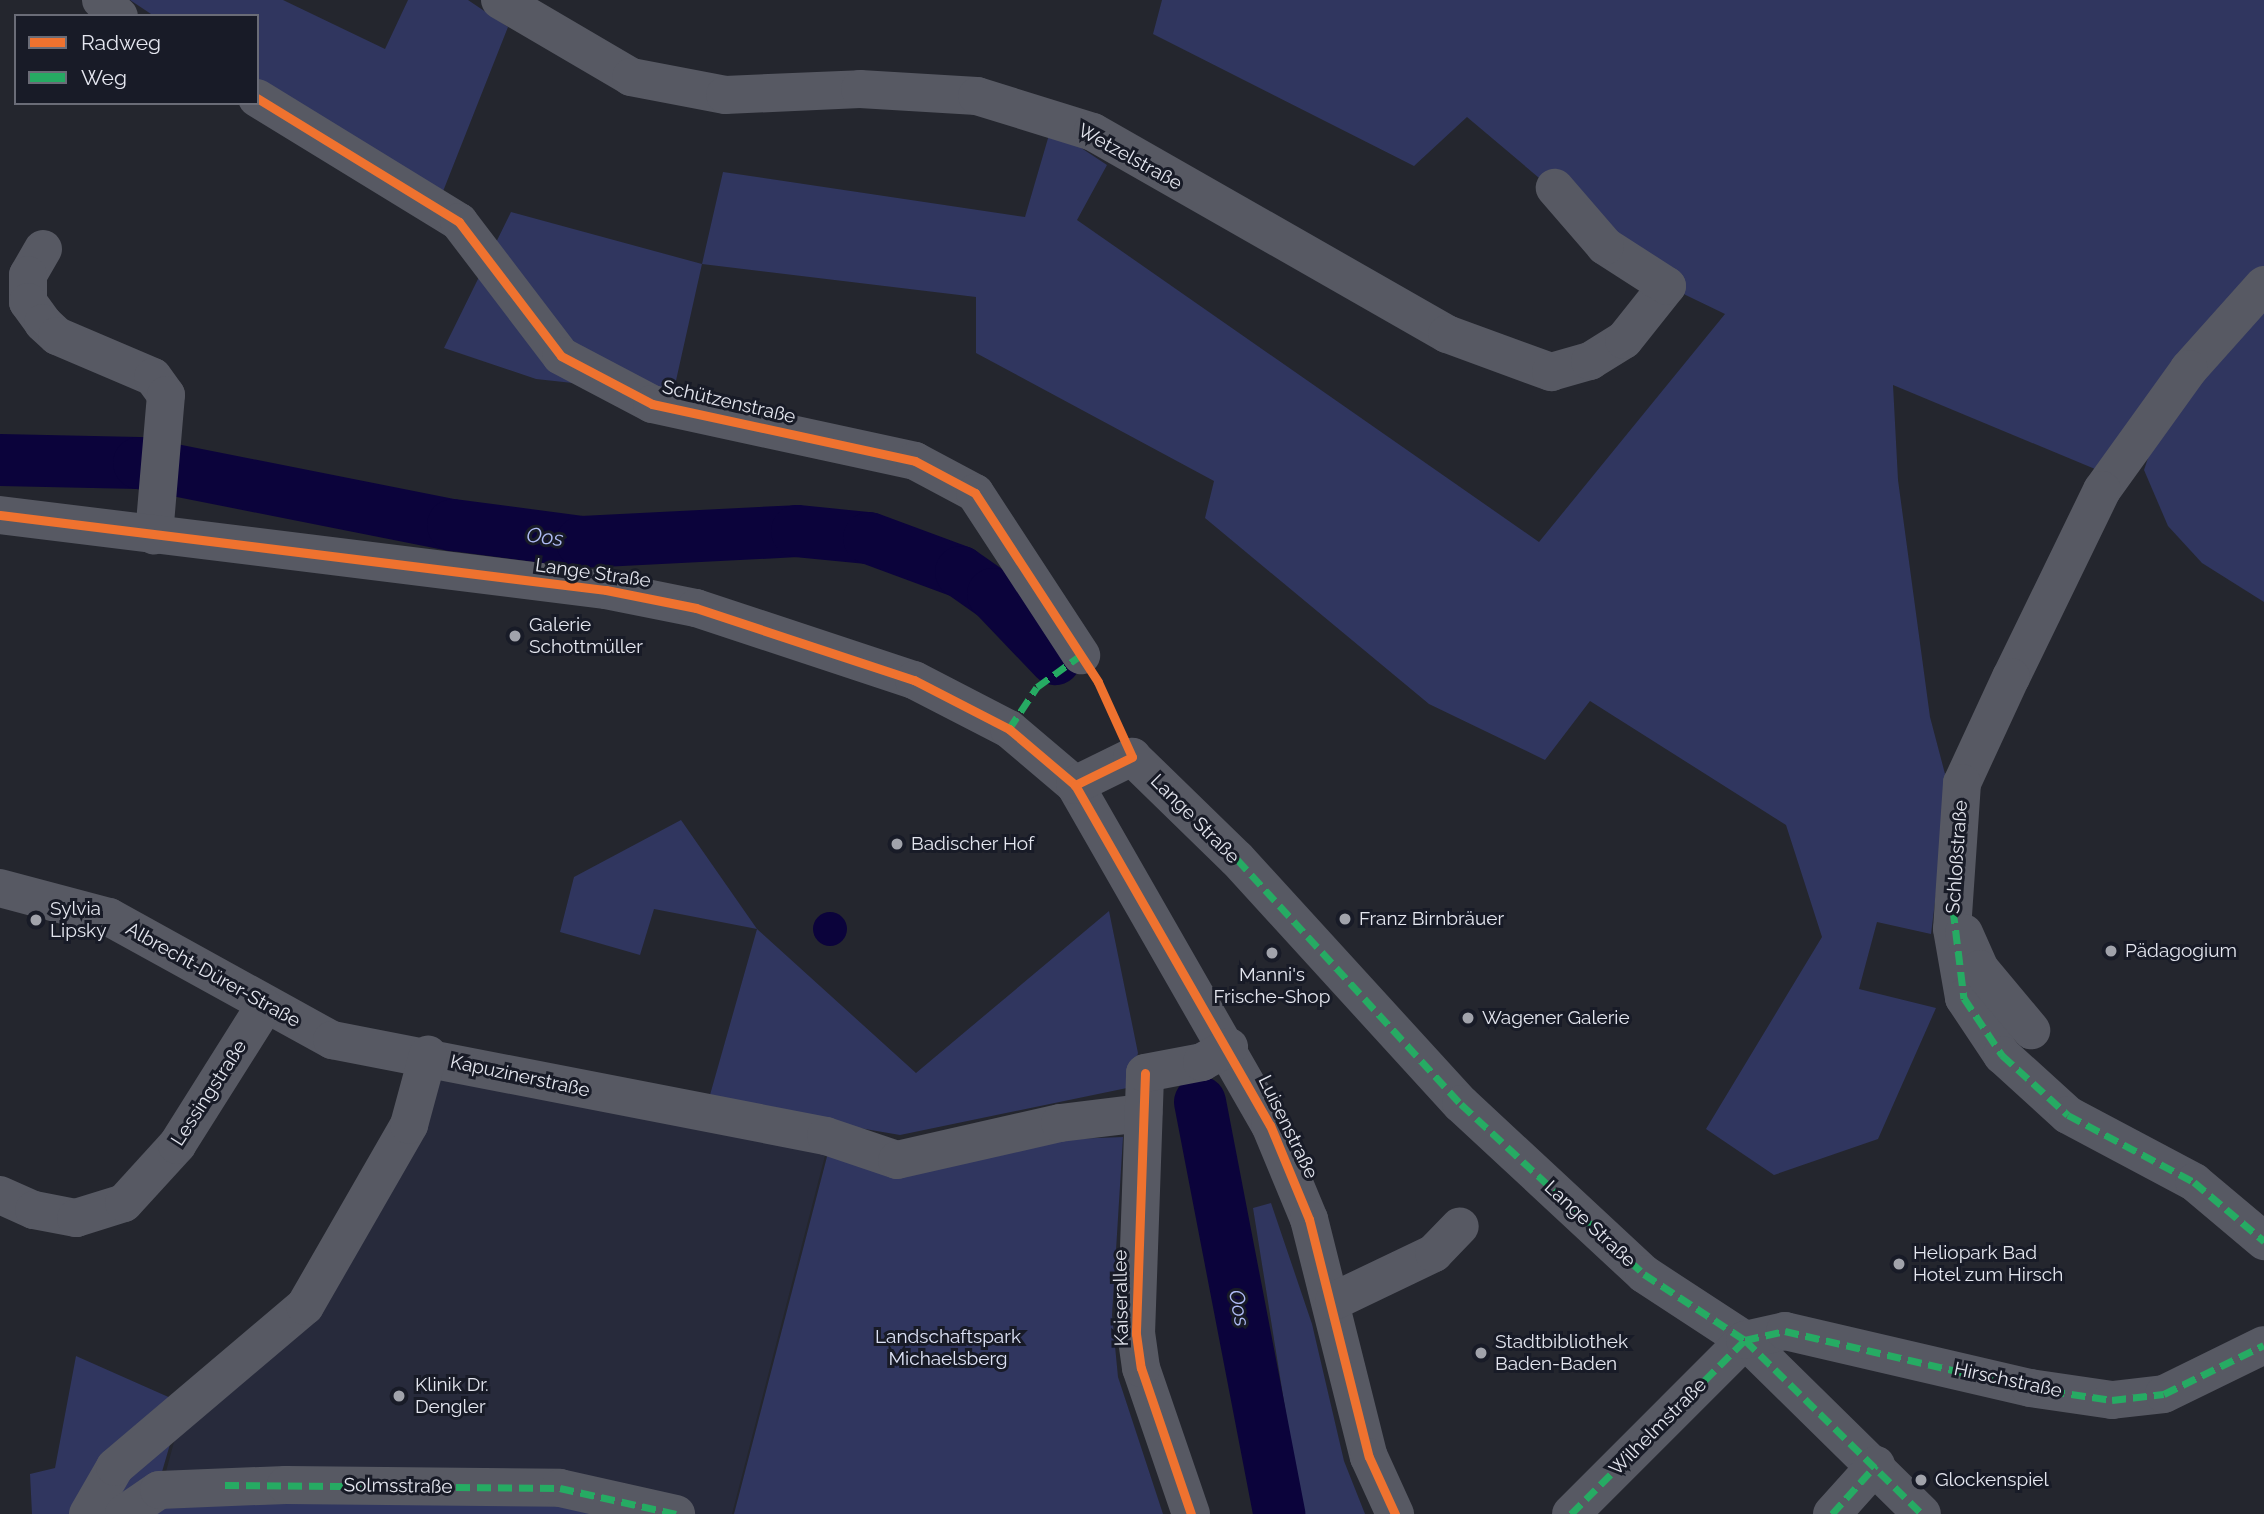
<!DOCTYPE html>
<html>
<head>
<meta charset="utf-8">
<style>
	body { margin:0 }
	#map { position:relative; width:2264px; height:1514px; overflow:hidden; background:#24262e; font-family:Raleway,sans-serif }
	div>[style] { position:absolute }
	.built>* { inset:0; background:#272a3b }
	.green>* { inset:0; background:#30365f }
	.water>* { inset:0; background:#0b033b }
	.round { border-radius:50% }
	.river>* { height:52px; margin:-26px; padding:0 26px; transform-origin:26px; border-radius:26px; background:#0b033b }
	.minor>* { height:38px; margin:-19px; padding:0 19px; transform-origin:19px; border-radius:19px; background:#575963 }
	.quiet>* { height:7px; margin-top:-3.5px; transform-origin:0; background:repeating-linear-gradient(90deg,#26ab63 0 14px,transparent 0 21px) }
	.cycleway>* { height:9px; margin:-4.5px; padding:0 4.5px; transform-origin:4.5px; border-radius:4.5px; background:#ef722f }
	.dots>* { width:19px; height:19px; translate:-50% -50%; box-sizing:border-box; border:4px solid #181b27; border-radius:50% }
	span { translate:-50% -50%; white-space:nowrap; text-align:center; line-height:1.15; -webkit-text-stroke:6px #181b27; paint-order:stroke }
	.street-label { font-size:19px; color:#e4e6ef }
	.poi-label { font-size:19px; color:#e4e6ef }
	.left { translate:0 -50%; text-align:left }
	.park-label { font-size:19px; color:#dee3f6 }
	.water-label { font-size:21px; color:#afbbf4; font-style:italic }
	.legend { position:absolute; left:14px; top:14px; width:245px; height:91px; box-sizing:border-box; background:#181b27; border:2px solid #6a6c77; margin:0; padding:9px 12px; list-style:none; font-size:21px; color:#e4e6ef }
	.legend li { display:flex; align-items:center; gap:14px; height:35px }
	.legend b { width:35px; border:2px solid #6a6c77 }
</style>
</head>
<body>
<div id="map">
	<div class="built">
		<i style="clip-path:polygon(428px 1055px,827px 1148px,732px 1514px,621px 1514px,162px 1486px,183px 1409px,251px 1365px)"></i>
	</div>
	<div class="green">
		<i style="clip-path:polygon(130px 0,283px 0,385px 49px,408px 0,468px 0,508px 27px,440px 199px,257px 83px,257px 16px,154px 16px)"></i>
		<i style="clip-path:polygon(1162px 0,2264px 0,2264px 269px,2095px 469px,1893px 385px,1898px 480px,1930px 717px,1949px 789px,1931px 934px,1877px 922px,1859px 989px,1936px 1008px,1878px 1139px,1774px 1175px,1706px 1129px,1822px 937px,1786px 825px,1590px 701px,1545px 760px,1429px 704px,1205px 518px,1214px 481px,976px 353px,976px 297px,702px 264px,673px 394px,536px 379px,444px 348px,511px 212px,702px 264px,723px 172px,1025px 217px,1051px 128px,1107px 165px,1077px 220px,1539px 542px,1725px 314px,1667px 286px,1467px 117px,1414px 166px,1153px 34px)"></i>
		<i style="clip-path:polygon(2264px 305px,2264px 602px,2202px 563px,2168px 526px,2144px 470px,2156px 434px)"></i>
		<i style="clip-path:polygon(681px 820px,757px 929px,916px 1073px,1109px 911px,1138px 1053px,1127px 1088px,900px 1135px,708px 1102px,757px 929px,654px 909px,640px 955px,560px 932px,574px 877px)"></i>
		<i style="clip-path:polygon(1123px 1137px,1112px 1315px,1118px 1377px,1163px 1514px,734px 1514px,829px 1149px)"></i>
		<i style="clip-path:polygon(1271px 1203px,1312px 1324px,1344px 1461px,1365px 1514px,1302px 1514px,1253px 1208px)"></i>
		<i style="clip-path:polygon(76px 1356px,182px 1403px,157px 1489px,122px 1514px,32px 1514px,30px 1474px,55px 1468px)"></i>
		<i style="clip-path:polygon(160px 1492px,559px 1502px,615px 1514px,126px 1514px)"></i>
	</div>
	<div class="water">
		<i class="round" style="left:813px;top:912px;width:34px;height:34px"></i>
	</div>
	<div class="river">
		<i style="left:0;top:460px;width:139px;rotate:1.2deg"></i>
		<i style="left:139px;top:463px;width:320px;rotate:11.2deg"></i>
		<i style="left:453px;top:525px;width:130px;rotate:7.5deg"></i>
		<i style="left:582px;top:542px;width:215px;rotate:-2.9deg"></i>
		<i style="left:797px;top:531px;width:72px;rotate:5.6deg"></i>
		<i style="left:869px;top:538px;width:98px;rotate:20.3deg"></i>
		<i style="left:961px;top:572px;width:39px;rotate:35deg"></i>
		<i style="left:993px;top:594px;width:90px;rotate:46.4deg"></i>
		<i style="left:1200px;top:1102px;width:420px;rotate:79.1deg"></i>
	</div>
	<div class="minor">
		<i style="left:101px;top:0;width:24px;rotate:42deg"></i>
		<i style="left:500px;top:0;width:152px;rotate:30.4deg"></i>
		<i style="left:631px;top:77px;width:96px;rotate:10.8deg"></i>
		<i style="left:725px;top:95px;width:135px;rotate:-2.5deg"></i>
		<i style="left:860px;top:89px;width:117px;rotate:3.4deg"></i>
		<i style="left:977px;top:96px;width:121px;rotate:17.2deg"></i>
		<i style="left:1093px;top:132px;width:408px;rotate:29.7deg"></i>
		<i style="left:1447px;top:334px;width:111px;rotate:20.1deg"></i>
		<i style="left:1551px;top:372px;width:41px;rotate:-15.8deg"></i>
		<i style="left:1590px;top:361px;width:40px;rotate:-32deg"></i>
		<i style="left:1624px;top:340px;width:69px;rotate:-51.5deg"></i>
		<i style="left:1667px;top:286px;width:74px;rotate:-147.2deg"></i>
		<i style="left:1605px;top:246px;width:77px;rotate:-130.8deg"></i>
		<i style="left:257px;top:98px;width:237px;rotate:31.5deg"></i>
		<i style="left:459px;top:222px;width:168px;rotate:52.7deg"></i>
		<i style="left:561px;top:356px;width:103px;rotate:27.8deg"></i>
		<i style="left:652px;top:404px;width:269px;rotate:12.2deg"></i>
		<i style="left:915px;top:461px;width:68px;rotate:28.1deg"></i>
		<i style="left:975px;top:493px;width:194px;rotate:56.8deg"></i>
		<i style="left:43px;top:249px;width:30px;rotate:120deg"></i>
		<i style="left:28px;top:275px;width:27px;rotate:90deg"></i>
		<i style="left:28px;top:302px;width:26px;rotate:54deg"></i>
		<i style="left:43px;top:323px;width:19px;rotate:43deg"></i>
		<i style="left:57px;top:336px;width:104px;rotate:23.1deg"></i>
		<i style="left:153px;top:377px;width:22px;rotate:54deg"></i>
		<i style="left:166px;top:395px;width:141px;rotate:94.9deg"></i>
		<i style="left:2264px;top:285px;width:113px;rotate:131.8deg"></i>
		<i style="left:2189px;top:369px;width:149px;rotate:125.7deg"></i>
		<i style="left:2102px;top:490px;width:208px;rotate:115.9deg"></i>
		<i style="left:2011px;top:677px;width:117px;rotate:114.8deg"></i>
		<i style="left:1962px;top:783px;width:146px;rotate:93.9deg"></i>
		<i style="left:1952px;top:929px;width:70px;rotate:80.1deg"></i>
		<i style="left:1964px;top:998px;width:69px;rotate:56.3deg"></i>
		<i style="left:2002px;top:1055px;width:89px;rotate:42.3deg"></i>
		<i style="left:2068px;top:1115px;width:143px;rotate:28deg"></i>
		<i style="left:2194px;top:1182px;width:92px;rotate:40.1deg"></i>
		<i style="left:0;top:515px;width:611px;rotate:7.06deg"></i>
		<i style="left:606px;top:590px;width:92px;rotate:11.3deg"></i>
		<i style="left:696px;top:608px;width:230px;rotate:18.3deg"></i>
		<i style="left:914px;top:680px;width:107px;rotate:27.3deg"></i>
		<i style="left:1009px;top:729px;width:87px;rotate:40.3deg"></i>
		<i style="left:1075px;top:785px;width:392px;rotate:60.2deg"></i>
		<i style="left:1270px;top:1125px;width:102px;rotate:67.5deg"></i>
		<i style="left:1309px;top:1219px;width:245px;rotate:75.9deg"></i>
		<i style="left:1369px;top:1457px;width:63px;rotate:65.5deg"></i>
		<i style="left:1075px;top:785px;width:64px;rotate:-26.2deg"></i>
		<i style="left:1132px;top:757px;width:146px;rotate:44.2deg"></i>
		<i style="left:1237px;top:859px;width:332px;rotate:47.6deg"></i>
		<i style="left:1461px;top:1104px;width:250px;rotate:42.9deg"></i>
		<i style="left:1644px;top:1274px;width:121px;rotate:33.2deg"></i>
		<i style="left:1745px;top:1340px;width:248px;rotate:44.5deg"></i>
		<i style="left:0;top:888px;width:113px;rotate:14.9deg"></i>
		<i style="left:109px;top:917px;width:255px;rotate:28.9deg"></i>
		<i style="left:332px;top:1040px;width:503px;rotate:11deg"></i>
		<i style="left:826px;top:1136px;width:75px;rotate:18.7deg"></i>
		<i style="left:897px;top:1160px;width:167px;rotate:-12.8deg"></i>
		<i style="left:1060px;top:1123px;width:84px;rotate:-6.9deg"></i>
		<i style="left:1964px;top:933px;width:39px;rotate:66deg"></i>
		<i style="left:1980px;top:969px;width:80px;rotate:50.1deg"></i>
		<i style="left:0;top:1195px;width:37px;rotate:24deg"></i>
		<i style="left:34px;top:1210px;width:43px;rotate:10.8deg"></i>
		<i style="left:76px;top:1218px;width:50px;rotate:-17.4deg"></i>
		<i style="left:124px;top:1203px;width:79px;rotate:-47.6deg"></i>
		<i style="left:177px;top:1145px;width:163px;rotate:-57.8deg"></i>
		<i style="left:1334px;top:1301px;width:111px;rotate:-25.6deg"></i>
		<i style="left:1434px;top:1253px;width:37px;rotate:-46deg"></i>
		<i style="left:88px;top:1514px;width:54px;rotate:-60.1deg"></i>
		<i style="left:115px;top:1467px;width:249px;rotate:-40.3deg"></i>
		<i style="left:305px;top:1306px;width:209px;rotate:-60.1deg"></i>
		<i style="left:409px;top:1125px;width:73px;rotate:-74.8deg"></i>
		<i style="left:124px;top:1514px;width:42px;rotate:-34.4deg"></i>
		<i style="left:159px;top:1490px;width:127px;rotate:-2.3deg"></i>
		<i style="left:286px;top:1485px;width:274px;rotate:0.6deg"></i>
		<i style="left:560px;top:1488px;width:119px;rotate:12.6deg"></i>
		<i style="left:1191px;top:1514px;width:154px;rotate:-108.9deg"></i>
		<i style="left:1141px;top:1368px;width:34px;rotate:-98deg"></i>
		<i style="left:1136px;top:1334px;width:261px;rotate:-88deg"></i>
		<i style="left:1145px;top:1073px;width:58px;rotate:-10.9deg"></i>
		<i style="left:1202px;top:1062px;width:31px;rotate:-29deg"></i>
		<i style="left:1571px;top:1514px;width:246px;rotate:-45deg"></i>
		<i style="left:1745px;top:1340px;width:41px;rotate:-12.7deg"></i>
		<i style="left:1785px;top:1331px;width:252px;rotate:13.1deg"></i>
		<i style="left:2030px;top:1388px;width:83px;rotate:8.3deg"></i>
		<i style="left:2112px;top:1400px;width:52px;rotate:-6.6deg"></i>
		<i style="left:2164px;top:1394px;width:111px;rotate:-26.1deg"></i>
		<i style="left:1832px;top:1514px;width:66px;rotate:-48.1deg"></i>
	</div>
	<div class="quiet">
		<i style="left:1009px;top:729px;width:50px;rotate:-56.3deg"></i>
		<i style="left:1037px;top:687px;width:54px;rotate:-36deg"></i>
		<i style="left:1237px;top:859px;width:332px;rotate:47.6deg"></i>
		<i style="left:1461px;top:1104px;width:250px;rotate:42.9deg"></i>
		<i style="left:1644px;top:1274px;width:121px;rotate:33.2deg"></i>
		<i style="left:1745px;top:1340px;width:248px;rotate:44.5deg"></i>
		<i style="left:1953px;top:909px;width:90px;rotate:83deg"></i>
		<i style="left:1964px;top:998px;width:69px;rotate:56.3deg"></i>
		<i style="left:2002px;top:1055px;width:89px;rotate:42.3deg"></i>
		<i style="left:2068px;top:1115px;width:143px;rotate:28deg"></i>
		<i style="left:2194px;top:1182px;width:92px;rotate:40.1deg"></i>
		<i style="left:225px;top:1485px;width:335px;rotate:0.5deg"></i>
		<i style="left:560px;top:1488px;width:119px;rotate:12.6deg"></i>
		<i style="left:1571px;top:1514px;width:246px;rotate:-45deg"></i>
		<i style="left:1745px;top:1340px;width:41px;rotate:-12.7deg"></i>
		<i style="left:1785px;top:1331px;width:252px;rotate:13.1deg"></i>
		<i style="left:2030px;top:1388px;width:83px;rotate:8.3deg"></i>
		<i style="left:2112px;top:1400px;width:52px;rotate:-6.6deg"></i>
		<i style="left:2164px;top:1394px;width:111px;rotate:-26.1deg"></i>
		<i style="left:1832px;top:1514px;width:66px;rotate:-48.1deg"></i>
	</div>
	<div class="cycleway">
		<i style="left:257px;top:98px;width:237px;rotate:31.5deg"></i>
		<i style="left:459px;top:222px;width:168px;rotate:52.7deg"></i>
		<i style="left:561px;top:356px;width:103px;rotate:27.8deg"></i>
		<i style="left:652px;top:404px;width:269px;rotate:12.2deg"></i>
		<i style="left:915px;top:461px;width:68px;rotate:28.1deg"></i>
		<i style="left:975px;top:493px;width:225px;rotate:56.9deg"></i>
		<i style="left:1098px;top:682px;width:82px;rotate:65.6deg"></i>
		<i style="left:1132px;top:757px;width:64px;rotate:153.8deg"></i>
		<i style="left:0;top:515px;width:611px;rotate:7.06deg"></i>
		<i style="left:606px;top:590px;width:92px;rotate:11.3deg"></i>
		<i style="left:696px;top:608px;width:230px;rotate:18.3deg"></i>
		<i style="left:914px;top:680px;width:107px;rotate:27.3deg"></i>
		<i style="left:1009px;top:729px;width:87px;rotate:40.3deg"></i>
		<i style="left:1075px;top:785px;width:392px;rotate:60.2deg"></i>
		<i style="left:1270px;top:1125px;width:102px;rotate:67.5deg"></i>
		<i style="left:1309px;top:1219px;width:245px;rotate:75.9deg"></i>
		<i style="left:1369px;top:1457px;width:63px;rotate:65.5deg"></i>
		<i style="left:1145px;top:1073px;width:261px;rotate:92deg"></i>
		<i style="left:1136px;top:1334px;width:34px;rotate:82deg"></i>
		<i style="left:1141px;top:1368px;width:154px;rotate:71.1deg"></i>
	</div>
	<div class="dots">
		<i style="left:515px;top:636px;background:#a1a3ab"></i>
		<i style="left:897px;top:844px;background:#a1a3ab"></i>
		<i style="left:1345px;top:919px;background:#a1a3ab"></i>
		<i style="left:36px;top:920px;background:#a1a3ab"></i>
		<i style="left:2111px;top:951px;background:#a1a3ab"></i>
		<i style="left:1272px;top:953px;background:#a1a3ab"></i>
		<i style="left:1468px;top:1018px;background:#a1a3ab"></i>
		<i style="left:1899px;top:1264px;background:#a1a3ab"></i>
		<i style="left:1481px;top:1353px;background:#a1a3ab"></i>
		<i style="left:399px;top:1396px;background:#a1a3ab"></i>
		<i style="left:1921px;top:1480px;background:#a1a3ab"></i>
	</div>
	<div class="street-label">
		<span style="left:1130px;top:157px;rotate:29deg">Wetzelstraße</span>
		<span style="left:729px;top:402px;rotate:13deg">Schützenstraße</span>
		<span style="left:593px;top:573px;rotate:8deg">Lange Straße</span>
		<span style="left:1195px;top:819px;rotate:45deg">Lange Straße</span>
		<span style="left:1957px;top:857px;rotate:-86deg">Schloßstraße</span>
		<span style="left:213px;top:975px;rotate:29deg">Albrecht-Dürer-Straße</span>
		<span style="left:520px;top:1076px;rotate:12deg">Kapuzinerstraße</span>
		<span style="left:209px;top:1093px;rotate:-57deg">Lessingstraße</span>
		<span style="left:1288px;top:1127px;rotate:64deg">Luisenstraße</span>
		<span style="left:1590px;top:1224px;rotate:43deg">Lange Straße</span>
		<span style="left:1121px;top:1298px;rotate:-91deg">Kaiserallee</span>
		<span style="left:2008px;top:1380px;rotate:12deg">Hirschstraße</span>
		<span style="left:1658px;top:1427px;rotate:-45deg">Wilhelmstraße</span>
		<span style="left:398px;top:1486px;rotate:1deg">Solmsstraße</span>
	</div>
	<div class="poi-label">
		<span class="left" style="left:529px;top:636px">Galerie<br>Schottmüller</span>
		<span class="left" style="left:911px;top:844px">Badischer Hof</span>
		<span class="left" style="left:50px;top:920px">Sylvia<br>Lipsky</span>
		<span class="left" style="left:1359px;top:919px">Franz Birnbräuer</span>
		<span class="left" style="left:2125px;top:951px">Pädagogium</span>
		<span style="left:1272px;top:986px">Manni's<br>Frische-Shop</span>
		<span class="left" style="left:1482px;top:1018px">Wagener Galerie</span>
		<span class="left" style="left:1913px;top:1264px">Heliopark Bad<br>Hotel zum Hirsch</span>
		<span class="left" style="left:1495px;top:1353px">Stadtbibliothek<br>Baden-Baden</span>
		<span class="left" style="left:415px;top:1396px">Klinik Dr.<br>Dengler</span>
		<span class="left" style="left:1935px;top:1480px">Glockenspiel</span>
	</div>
	<div class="park-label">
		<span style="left:948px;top:1348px">Landschaftspark<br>Michaelsberg</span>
	</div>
	<div class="water-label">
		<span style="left:545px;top:537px;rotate:7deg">Oos</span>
		<span style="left:1239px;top:1308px;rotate:79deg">Oos</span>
	</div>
	<ul class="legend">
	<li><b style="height:9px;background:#ef722f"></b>Radweg</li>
	<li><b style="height:9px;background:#26ab63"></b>Weg</li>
	</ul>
</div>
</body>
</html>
